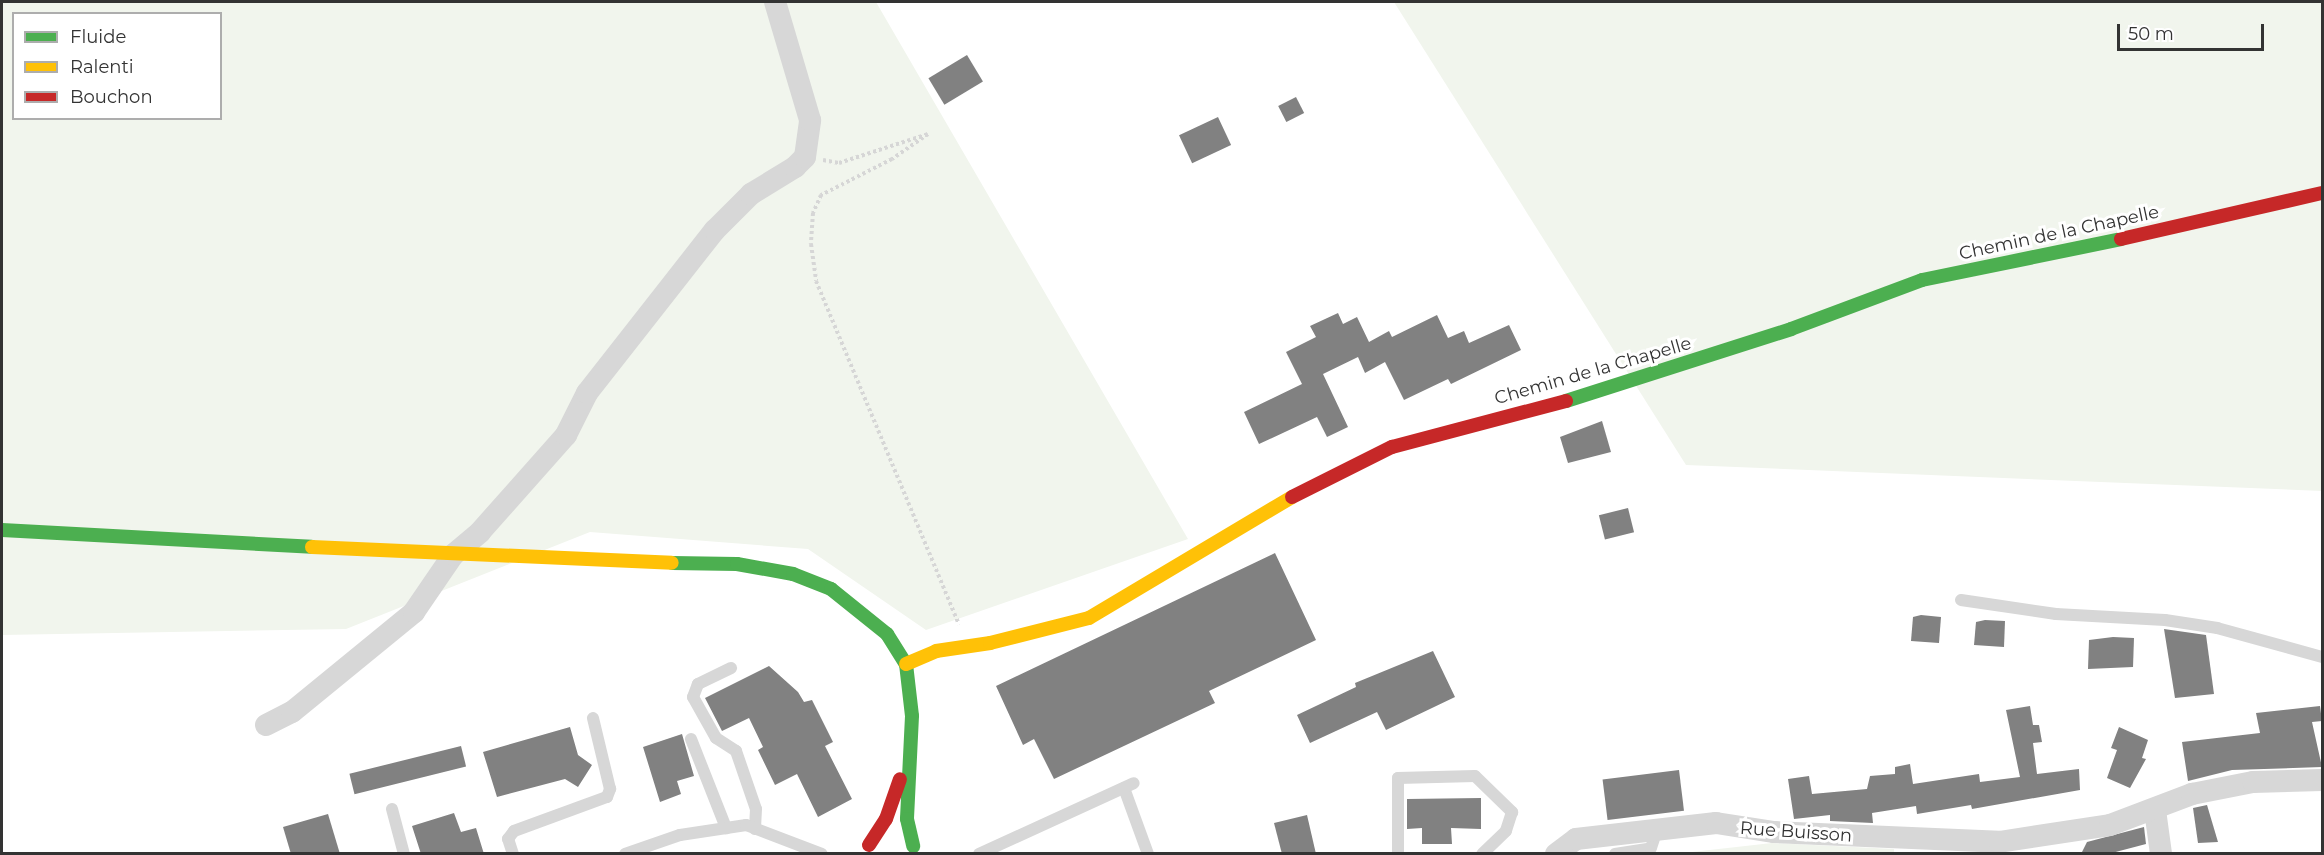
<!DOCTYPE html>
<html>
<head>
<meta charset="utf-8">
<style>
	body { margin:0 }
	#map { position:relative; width:2324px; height:855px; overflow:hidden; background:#fff; font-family:Montserrat,sans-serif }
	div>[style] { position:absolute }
	.green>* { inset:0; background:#f1f5ed }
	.building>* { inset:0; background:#818181; transform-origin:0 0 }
	.path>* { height:4px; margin-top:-2px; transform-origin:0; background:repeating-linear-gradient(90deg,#d6d6d6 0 3px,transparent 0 6px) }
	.lane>* { height:12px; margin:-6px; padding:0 6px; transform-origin:6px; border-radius:6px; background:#d7d7d7 }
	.street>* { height:22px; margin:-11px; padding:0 11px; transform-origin:11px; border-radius:11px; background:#d7d7d7 }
	.fast>* { height:14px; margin:-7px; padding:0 7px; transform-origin:7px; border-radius:7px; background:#4caf50 }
	.slow>* { height:14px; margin:-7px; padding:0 7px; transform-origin:7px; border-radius:7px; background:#ffc107 }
	.jam>* { height:14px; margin:-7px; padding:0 7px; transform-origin:7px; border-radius:7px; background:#c62828 }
	span { translate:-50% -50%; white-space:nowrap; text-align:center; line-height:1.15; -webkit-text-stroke:6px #fff; paint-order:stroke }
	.street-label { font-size:18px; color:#333 }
	.frame { position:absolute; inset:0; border:3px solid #333; pointer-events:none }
	.legend { position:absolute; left:12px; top:12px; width:210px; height:108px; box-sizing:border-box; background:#fff; border:2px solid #adadad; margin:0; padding:8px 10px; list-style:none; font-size:18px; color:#333 }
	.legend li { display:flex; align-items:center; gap:12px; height:30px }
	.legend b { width:30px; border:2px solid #adadad }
	.scale { position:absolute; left:2117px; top:24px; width:147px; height:27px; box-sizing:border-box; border:3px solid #333; border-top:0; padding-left:8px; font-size:18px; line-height:21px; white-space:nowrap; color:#333; -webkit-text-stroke:4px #fff; paint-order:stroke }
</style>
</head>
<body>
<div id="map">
	<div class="green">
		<i style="clip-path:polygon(evenodd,3px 2px,876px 2px,1188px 539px,926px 630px,808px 549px,590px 532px,346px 629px,2px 635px,3px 2px,14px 14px,220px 14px,220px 118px,14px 118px,14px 14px)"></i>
		<i style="clip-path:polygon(1394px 2px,2322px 2px,2322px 491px,1686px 465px)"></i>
		<i style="clip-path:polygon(1772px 843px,1894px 849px,1894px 854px,1683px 853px)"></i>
	</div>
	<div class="building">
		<i style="left:967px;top:55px;width:31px;height:45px;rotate:59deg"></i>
		<i style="left:1296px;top:97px;width:18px;height:20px;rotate:63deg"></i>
		<i style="left:1218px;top:117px;width:31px;height:43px;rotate:65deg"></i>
		<i style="clip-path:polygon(1338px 313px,1343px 324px,1357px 317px,1369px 342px,1389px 331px,1392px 337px,1437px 315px,1448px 338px,1464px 331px,1469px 343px,1509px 325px,1521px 350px,1451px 384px,1448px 379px,1404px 400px,1385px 362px,1365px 373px,1358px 357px,1323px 374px,1348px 427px,1327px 437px,1317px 417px,1259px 444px,1244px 412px,1302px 384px,1286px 352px,1316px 337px,1310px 326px)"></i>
		<i style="clip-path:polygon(1602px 421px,1611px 452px,1568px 463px,1560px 437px)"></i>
		<i style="left:1628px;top:508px;width:25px;height:30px;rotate:76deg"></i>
		<i style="clip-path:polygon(1275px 553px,1316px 640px,1209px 691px,1215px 703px,1054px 779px,1034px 739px,1023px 745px,996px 686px)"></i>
		<i style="clip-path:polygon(1921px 615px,1941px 617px,1939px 643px,1911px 641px,1913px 617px)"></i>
		<i style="clip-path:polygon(1985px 620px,2005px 621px,2004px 647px,1974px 645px,1976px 622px)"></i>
		<i style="clip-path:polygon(2164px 629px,2206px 635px,2214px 694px,2175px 698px)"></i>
		<i style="clip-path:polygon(2113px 637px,2134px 638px,2133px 667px,2088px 669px,2089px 640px)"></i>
		<i style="clip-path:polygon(1433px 651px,1455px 697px,1386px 730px,1377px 712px,1310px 743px,1297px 715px,1356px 687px,1355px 683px)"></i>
		<i style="clip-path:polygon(769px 666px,798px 692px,804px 702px,812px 700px,833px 742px,825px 746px,852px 799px,818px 817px,797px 774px,775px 785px,758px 750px,763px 747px,749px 718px,722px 731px,705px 698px)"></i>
		<i style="clip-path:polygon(2030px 706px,2033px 725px,2039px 725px,2042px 742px,2033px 743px,2037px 774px,2079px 769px,2080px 790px,1972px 809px,1971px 805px,1917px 814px,1916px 806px,1872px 813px,1873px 823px,1830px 821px,1830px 815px,1794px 819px,1788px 779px,1809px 776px,1812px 794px,1867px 789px,1870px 776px,1895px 774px,1895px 767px,1910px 764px,1913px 784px,1979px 774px,1980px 782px,2020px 777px,2006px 710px)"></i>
		<i style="clip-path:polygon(2320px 706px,2322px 721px,2312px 722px,2322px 767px,2232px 770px,2188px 781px,2182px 742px,2260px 733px,2256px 713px)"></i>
		<i style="clip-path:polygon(570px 727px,578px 755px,592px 765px,578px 787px,565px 779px,497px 797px,483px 752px)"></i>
		<i style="clip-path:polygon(2119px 727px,2148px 740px,2142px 758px,2146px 759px,2130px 788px,2107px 778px,2117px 750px,2111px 748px)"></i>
		<i style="clip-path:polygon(682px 734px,694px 776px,677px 781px,681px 794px,660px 802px,643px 747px)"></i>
		<i style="left:461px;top:746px;width:21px;height:115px;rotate:76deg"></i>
		<i style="left:1679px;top:770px;width:41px;height:77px;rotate:83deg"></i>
		<i style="clip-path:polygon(1481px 798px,1481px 829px,1451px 828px,1452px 844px,1422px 844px,1422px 828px,1407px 829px,1407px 799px)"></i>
		<i style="clip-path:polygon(2207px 805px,2218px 842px,2198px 843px,2193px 808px)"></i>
		<i style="clip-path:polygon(454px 813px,461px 832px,476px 828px,484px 854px,421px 854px,412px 826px)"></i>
		<i style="clip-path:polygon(328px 814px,340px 854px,291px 854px,283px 827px)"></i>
		<i style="clip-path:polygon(1307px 815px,1316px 854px,1282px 854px,1274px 823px)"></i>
		<i style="clip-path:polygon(2144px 827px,2146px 844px,2108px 854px,2081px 854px,2087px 842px)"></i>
	</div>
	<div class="path">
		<i style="left:823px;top:160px;width:16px;rotate:11deg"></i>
		<i style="left:839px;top:163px;width:94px;rotate:-18deg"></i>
		<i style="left:928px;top:134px;width:44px;rotate:145.2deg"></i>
		<i style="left:892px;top:159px;width:80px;rotate:153.1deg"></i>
		<i style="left:821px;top:195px;width:20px;rotate:114deg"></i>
		<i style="left:813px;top:213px;width:31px;rotate:94deg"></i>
		<i style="left:811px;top:244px;width:37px;rotate:82deg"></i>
		<i style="left:816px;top:281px;width:372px;rotate:67.4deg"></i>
	</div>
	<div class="lane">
		<i style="left:1961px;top:600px;width:96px;rotate:8.4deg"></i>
		<i style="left:2056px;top:614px;width:109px;rotate:3.2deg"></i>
		<i style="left:2165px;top:620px;width:53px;rotate:8.7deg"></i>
		<i style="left:2217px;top:628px;width:109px;rotate:15.4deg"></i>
		<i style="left:731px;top:668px;width:37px;rotate:154deg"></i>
		<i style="left:698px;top:684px;width:14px;rotate:111deg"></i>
		<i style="left:693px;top:697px;width:47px;rotate:60.7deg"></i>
		<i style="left:716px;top:738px;width:24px;rotate:33deg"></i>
		<i style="left:736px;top:751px;width:61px;rotate:71deg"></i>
		<i style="left:756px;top:809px;width:20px;rotate:93deg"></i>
		<i style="left:691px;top:739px;width:96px;rotate:68.5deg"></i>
		<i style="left:1124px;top:788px;width:70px;rotate:70deg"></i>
		<i style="left:392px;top:809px;width:47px;rotate:75.1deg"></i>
		<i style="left:513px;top:854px;width:16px;rotate:-108deg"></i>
		<i style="left:508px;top:839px;width:10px;rotate:-53deg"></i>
		<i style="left:514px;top:831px;width:99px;rotate:-20.1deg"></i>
		<i style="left:607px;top:797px;width:9px;rotate:-69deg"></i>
		<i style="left:610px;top:789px;width:73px;rotate:-103.5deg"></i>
		<i style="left:625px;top:854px;width:58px;rotate:-19.1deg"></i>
		<i style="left:680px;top:835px;width:67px;rotate:-8.6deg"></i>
		<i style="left:746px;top:825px;width:81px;rotate:20.9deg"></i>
		<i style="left:979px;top:854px;width:170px;rotate:-24.6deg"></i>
		<i style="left:1398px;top:854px;width:76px;rotate:-90deg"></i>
		<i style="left:1398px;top:778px;width:77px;rotate:-1.5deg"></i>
		<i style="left:1475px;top:776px;width:52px;rotate:44.2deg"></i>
		<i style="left:1512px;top:812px;width:20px;rotate:108deg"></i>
		<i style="left:1506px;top:831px;width:33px;rotate:136deg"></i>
		<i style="left:1615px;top:854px;width:36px;rotate:-9deg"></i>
		<i style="left:1651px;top:848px;width:20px;rotate:-72deg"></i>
	</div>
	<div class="street">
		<i style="left:266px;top:725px;width:29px;rotate:-27deg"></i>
		<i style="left:292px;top:712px;width:158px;rotate:-39.3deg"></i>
		<i style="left:414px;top:612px;width:69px;rotate:-55.6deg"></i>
		<i style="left:453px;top:555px;width:35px;rotate:-40deg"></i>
		<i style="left:480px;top:532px;width:130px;rotate:-48.4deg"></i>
		<i style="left:566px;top:435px;width:47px;rotate:-63.4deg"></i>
		<i style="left:587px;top:393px;width:207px;rotate:-51.9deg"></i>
		<i style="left:715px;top:230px;width:51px;rotate:-45deg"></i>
		<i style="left:751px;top:194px;width:52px;rotate:-31.5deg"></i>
		<i style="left:795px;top:167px;width:14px;rotate:-45deg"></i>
		<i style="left:805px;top:157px;width:37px;rotate:-82deg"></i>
		<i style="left:810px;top:120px;width:123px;rotate:-106.5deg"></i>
		<i style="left:2155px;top:810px;width:44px;rotate:82.2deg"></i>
		<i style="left:1556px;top:854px;width:25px;rotate:-37deg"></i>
		<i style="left:1576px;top:839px;width:141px;rotate:-6.5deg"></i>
		<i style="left:1716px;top:823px;width:59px;rotate:8.8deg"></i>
		<i style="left:1774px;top:832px;width:225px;rotate:2.5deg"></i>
		<i style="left:1999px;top:842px;width:112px;rotate:-8.7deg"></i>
		<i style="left:2110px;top:825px;width:88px;rotate:-20.7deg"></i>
		<i style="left:2192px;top:794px;width:62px;rotate:-11.1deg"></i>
		<i style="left:2253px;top:782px;width:69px;rotate:-1.7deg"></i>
	</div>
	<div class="fast">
		<i style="left:1566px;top:401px;width:236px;rotate:-17.7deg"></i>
		<i style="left:1791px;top:329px;width:140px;rotate:-20.5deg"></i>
		<i style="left:1922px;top:280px;width:203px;rotate:-11.6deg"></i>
		<i style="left:2px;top:530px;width:310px;rotate:3.1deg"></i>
		<i style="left:672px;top:563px;width:65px;rotate:0.9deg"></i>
		<i style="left:737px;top:564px;width:57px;rotate:10.1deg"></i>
		<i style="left:793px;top:574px;width:41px;rotate:21.5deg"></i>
		<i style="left:831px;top:589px;width:72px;rotate:38.8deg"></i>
		<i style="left:887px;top:634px;width:36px;rotate:58deg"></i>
		<i style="left:906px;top:664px;width:52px;rotate:83.4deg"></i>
		<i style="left:912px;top:716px;width:103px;rotate:92.8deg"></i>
		<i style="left:907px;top:819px;width:28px;rotate:77deg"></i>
	</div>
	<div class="slow">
		<i style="left:312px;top:547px;width:360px;rotate:2.5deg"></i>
		<i style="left:906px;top:664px;width:33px;rotate:-23deg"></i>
		<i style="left:936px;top:651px;width:55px;rotate:-8.4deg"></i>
		<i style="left:990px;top:643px;width:102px;rotate:-14.2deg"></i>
		<i style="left:1089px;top:618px;width:236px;rotate:-30.8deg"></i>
	</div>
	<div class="jam">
		<i style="left:2121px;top:239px;width:206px;rotate:-12.9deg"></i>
		<i style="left:1292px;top:497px;width:112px;rotate:-26.6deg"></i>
		<i style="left:1392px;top:447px;width:180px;rotate:-14.8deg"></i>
		<i style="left:869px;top:845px;width:31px;rotate:-57deg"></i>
		<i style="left:886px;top:819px;width:42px;rotate:-70.7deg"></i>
	</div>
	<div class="street-label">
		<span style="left:2059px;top:233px;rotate:-12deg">Chemin de la Chapelle</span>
		<span style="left:1593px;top:371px;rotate:-16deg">Chemin de la Chapelle</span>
		<span style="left:1796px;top:832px;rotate:4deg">Rue Buisson</span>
	</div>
	<div class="frame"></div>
	<ul class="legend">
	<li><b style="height:8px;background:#4caf50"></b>Fluide</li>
	<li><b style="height:8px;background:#ffc107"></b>Ralenti</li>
	<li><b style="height:8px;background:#c62828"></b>Bouchon</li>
	</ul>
	<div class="scale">50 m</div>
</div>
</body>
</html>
